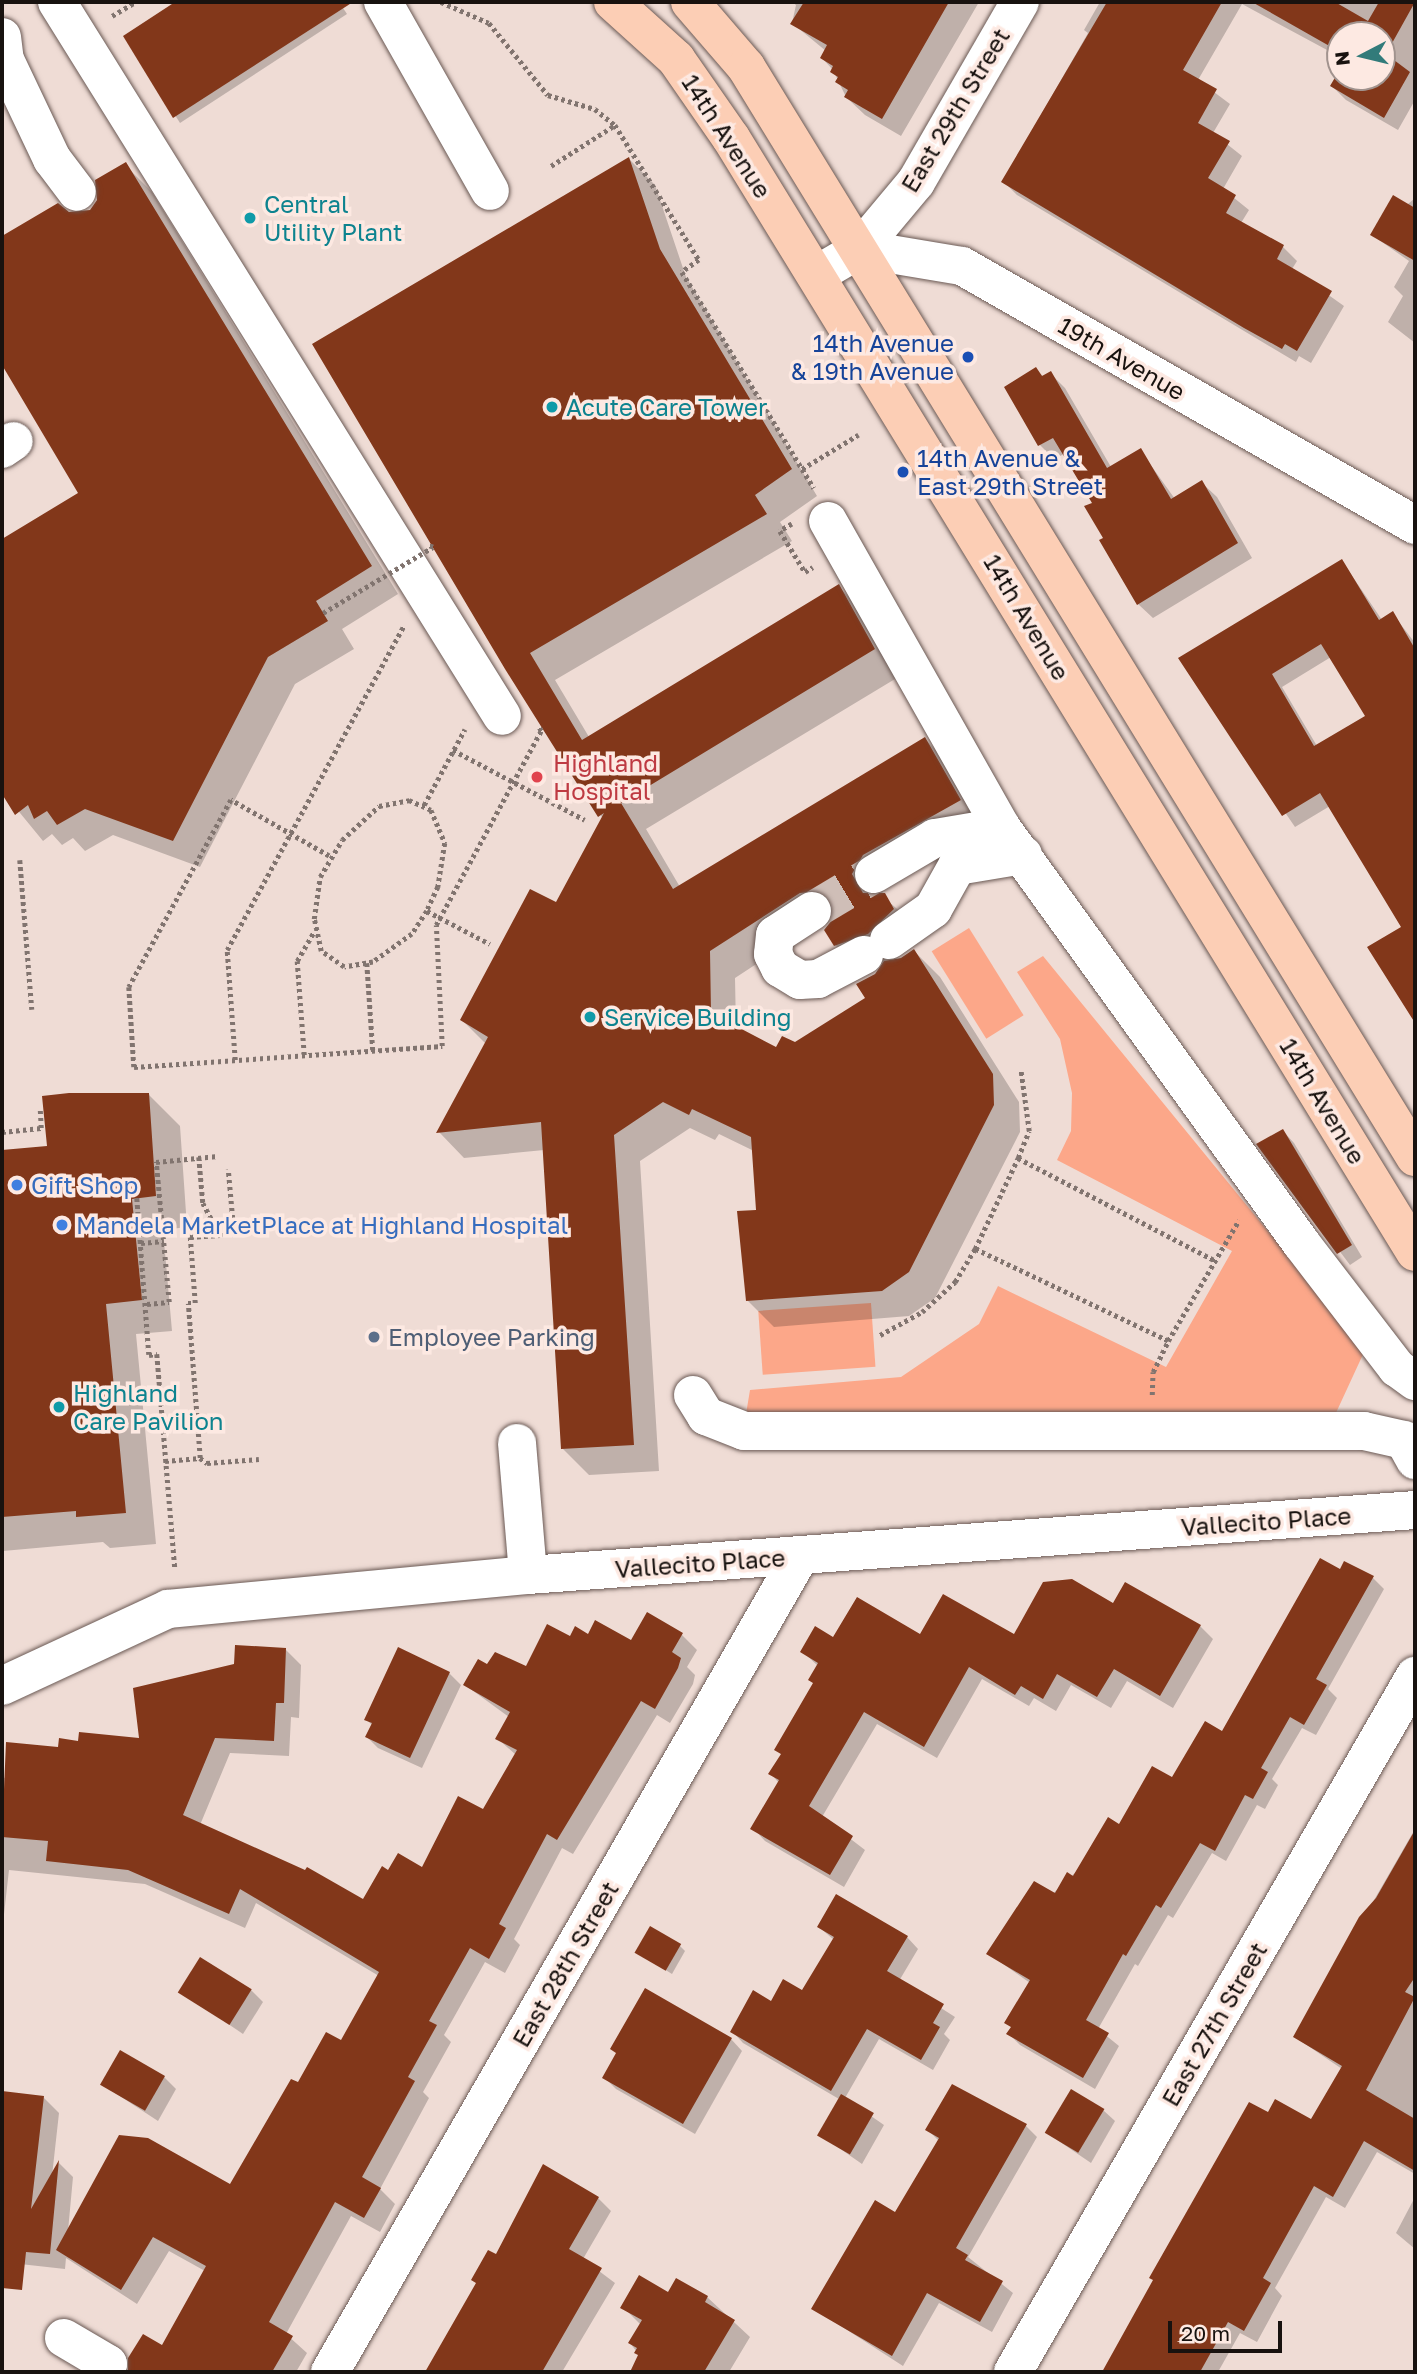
<!DOCTYPE html>
<html>
<head>
<meta charset="utf-8">
<style>
	body { margin:0 }
	#map { position:relative; width:1417px; height:2374px; overflow:hidden; background:#efdcd5; font-family:"Golos Text",sans-serif }
	div>[style] { position:absolute }
	.green>* { inset:0; background:#fca789; transform-origin:0 0 }
	.shadow>* { inset:0; background:#0003 }
	.building>* { inset:0; background:#82371a; transform-origin:0 0 }
	.minor-tunnel>* { height:38px; margin-top:-19px; transform-origin:0; background:repeating-linear-gradient(90deg,#cfbeb7 0 38px,transparent 0 57px) }
	.path>* { height:4.5px; margin-top:-2.25px; transform-origin:0; background:repeating-linear-gradient(90deg,#81746f 0 3.5px,transparent 0 7px) }
	.roads { filter:drop-shadow(0 0 2px #6a5954) drop-shadow(0 0 2px #6a5954) }
	.minor>* { height:38px; margin:-19px; padding:0 19px; transform-origin:19px; border-radius:19px; background:#fff }
	.major>* { height:38px; margin:-19px; padding:0 19px; transform-origin:19px; border-radius:19px; background:#fcceb5 }
	.path-bridge>* { height:4.5px; margin-top:-2.25px; transform-origin:0; background:repeating-linear-gradient(90deg,#81746f 0 3.5px,transparent 0 7px) }
	.dots>* { width:19px; height:19px; translate:-50% -50%; box-sizing:border-box; border:4px solid #fde9e2; border-radius:50% }
	span { translate:-50% -50%; white-space:nowrap; text-align:center; line-height:1.15; -webkit-text-stroke:7px #fde9e2; paint-order:stroke }
	.street-label { font-size:24px; color:#18120f }
	.culture-label { font-size:24px; color:#0d838f }
	.left { translate:0 -50%; text-align:left }
	.transit-label { font-size:24px; color:#164399 }
	.right { translate:-100% -50%; text-align:right }
	.health-label { font-size:24px; color:#be3a42 }
	.shop-label { font-size:24px; color:#366cbe }
	.service-label { font-size:24px; color:#4e5e75 }
	.frame { position:absolute; inset:0; border:4px solid #18120f; pointer-events:none }
	.north { position:absolute; left:1326px; top:21px; width:70px; height:70px; box-sizing:border-box; background:#fde9e2; border:2px solid #a1938e; border-radius:50%; rotate:263deg; font-size:19px; font-weight:700; line-height:28px; text-align:center; color:#18120f }
	.north::after { content:''; display:block; margin:auto; width:24px; height:32px; background:#327b7a; clip-path:polygon(50% 0,100% 100%,50% 72%,0 100%) }
	.scale { position:absolute; left:1168px; top:2321px; width:114px; height:32px; box-sizing:border-box; border:4px solid #18120f; border-top:0; padding-left:9px; font-size:21px; line-height:24px; white-space:nowrap; color:#18120f; -webkit-text-stroke:5px #fde9e2; paint-order:stroke }
</style>
</head>
<body>
<div id="map">
	<div class="green">
		<i style="left:969px;top:928px;width:103px;height:44px;rotate:58deg"></i>
		<i style="clip-path:polygon(1043px 956px,1365px 1350px,1335px 1415px,746px 1414px,750px 1390px,901px 1377px,979px 1324px,998px 1286px,1166px 1367px,1232px 1251px,1057px 1160px,1071px 1131px,1072px 1093px,1060px 1039px,1017px 972px)"></i>
		<i style="left:871px;top:1303px;width:64px;height:113px;rotate:86deg"></i>
	</div>
	<div class="shadow">
		<i style="clip-path:polygon(179px 2px,339px 2px,347px 14px,180px 123px,125px 36px)"></i>
		<i style="clip-path:polygon(792px 2px,979px 2px,901px 136px,865px 115px,846px 97px,833px 70px,822px 58px,826px 51px,792px 23px,796px 5px)"></i>
		<i style="clip-path:polygon(1100px 2px,1415px 2px,1415px 100px,1398px 130px,1346px 100px,1332px 86px,1340px 73px,1340px 77px,1382px 77px,1382px 35px,1340px 35px,1340px 57px,1242px 4px,1198px 80px,1230px 104px,1213px 133px,1242px 156px,1223px 189px,1249px 210px,1241px 223px,1283px 247px,1297px 261px,1292px 269px,1344px 306px,1311px 363px,1299px 356px,1296px 362px,1017px 195px,1003px 181px,1088px 33px,1084px 30px)"></i>
		<i style="clip-path:polygon(evenodd,629px 159px,655px 185px,686px 277px,817px 496px,780px 522px,792px 541px,555px 680px,589px 737px,838px 586px,864px 612px,900px 676px,646px 829px,680px 887px,925px 739px,951px 765px,985px 827px,889px 881px,881px 895px,911px 921px,920px 936px,894px 961px,914px 951px,940px 977px,1019px 1102px,1020px 1132px,935px 1298px,909px 1316px,774px 1327px,748px 1301px,757px 1211px,754px 1151px,719px 1134px,715px 1140px,690px 1128px,640px 1161px,659px 1471px,589px 1475px,563px 1449px,544px 1150px,464px 1158px,439px 1132px,486px 1044px,462px 1020px,557px 904px,603px 819px,314px 345px,629px 159px,827px 918px,833px 918px,835px 945px,861px 971px,885px 963px,868px 999px,795px 1044px,776px 1049px,736px 1029px,735px 978px,827px 918px)"></i>
		<i style="clip-path:polygon(125px 165px,152px 192px,398px 594px,342px 629px,354px 649px,295px 684px,200px 867px,113px 835px,85px 851px,73px 838px,62px 845px,52px 834px,43px 841px,2px 791px,2px 541px,80px 494px,2px 362px,2px 238px,58px 205px,69px 214px,91px 211px)"></i>
		<i style="clip-path:polygon(1415px 198px,1415px 343px,1388px 322px,1403px 296px,1394px 287px,1409px 261px,1372px 235px)"></i>
		<i style="clip-path:polygon(1036px 370px,1044px 377px,1050px 373px,1065px 388px,1111px 467px,1140px 450px,1175px 499px,1202px 483px,1217px 497px,1252px 558px,1153px 618px,1138px 604px,1105px 538px,1094px 503px,1064px 454px,1054px 459px,1040px 445px)"></i>
		<i style="clip-path:polygon(evenodd,1342px 561px,1382px 620px,1392px 613px,1415px 643px,1415px 1022px,1369px 948px,1403px 928px,1330px 806px,1295px 827px,1180px 659px,1342px 561px,1331px 657px,1367px 717px,1317px 746px,1282px 687px,1331px 657px)"></i>
		<i style="clip-path:polygon(149px 1095px,180px 1126px,187px 1227px,163px 1230px,172px 1331px,136px 1334px,156px 1544px,110px 1548px,103px 1542px,3px 1551px,2px 1151px,49px 1147px)"></i>
		<i style="clip-path:polygon(1283px 1131px,1294px 1143px,1362px 1257px,1350px 1265px,1259px 1144px)"></i>
		<i style="clip-path:polygon(1341px 1571px,1373px 1578px,1384px 1589px,1328px 1689px,1337px 1698px,1316px 1735px,1302px 1728px,1272px 1779px,1278px 1785px,1265px 1809px,1257px 1805px,1226px 1861px,1212px 1853px,1173px 1918px,1168px 1915px,1138px 1966px,1135px 1964px,1098px 2029px,1119px 2046px,1095px 2089px,1020px 2045px,1009px 2034px,1012px 2028px,1007px 2023px,1030px 1983px,989px 1954px,1223px 1733px)"></i>
		<i style="clip-path:polygon(1126px 1585px,1200px 1626px,1213px 1639px,1173px 1708px,1127px 1681px,1111px 1708px,1071px 1685px,1056px 1711px,1034px 1698px,1029px 1706px,982px 1679px,937px 1758px,877px 1724px,822px 1817px,865px 1850px,844px 1887px,765px 1841px,753px 1828px,779px 1783px,771px 1774px,782px 1755px,777px 1750px,814px 1684px,818px 1666px,803px 1652px,834px 1640px,1014px 1636px,1114px 1606px)"></i>
		<i style="clip-path:polygon(682px 1635px,697px 1650px,687px 1667px,695px 1675px,693px 1684px,670px 1723px,657px 1715px,573px 1854px,562px 1848px,514px 1939px,520px 1945px,505px 1973px,485px 1962px,444px 2035px,451px 2042px,423px 2092px,429px 2098px,380px 2189px,395px 2204px,380px 2232px,351px 2216px,286px 2334px,307px 2353px,296px 2372px,129px 2372px,130px 2359px,163px 2348px,205px 2271px,169px 2251px,137px 2304px,66px 2258px,65px 2269px,2px 2262px,2px 2093px,43px 2097px,59px 2113px,52px 2176px,59px 2163px,73px 2177px,68px 2231px,231px 2186px,298px 2085px,342px 2042px,379px 1976px,256px 1903px,245px 1928px,145px 1884px,9px 1870px,2px 1932px,2px 1779px,80px 1742px,141px 1740px,236px 1666px,286px 1650px,301px 1665px,299px 1718px,291px 1717px,289px 1756px,230px 1753px,200px 1825px,364px 1901px,389px 1872px,422px 1869px,483px 1812px,516px 1755px,497px 1738px,509px 1717px,465px 1685px,488px 1667px,527px 1668px,571px 1638px,632px 1642px)"></i>
		<i style="clip-path:polygon(449px 1673px,461px 1685px,422px 1768px,378px 1748px,367px 1737px,372px 1725px,366px 1719px)"></i>
		<i style="clip-path:polygon(1415px 1829px,1415px 2174px,1377px 2152px,1345px 2208px,1326px 2197px,1275px 2288px,1282px 2296px,1257px 2342px,1240px 2333px,1218px 2372px,1104px 2372px,1155px 2281px,1268px 2114px,1311px 2121px,1342px 2069px,1295px 2037px)"></i>
		<i style="clip-path:polygon(819px 1927px,907px 1937px,918px 1949px,899px 1981px,955px 2017px,944px 2034px,950px 2040px,933px 2070px,879px 2039px,845px 2098px,884px 2125px,862px 2164px,819px 2134px,839px 2099px,743px 2043px,732px 2031px,772px 2003px,802px 1992px,834px 1940px)"></i>
		<i style="clip-path:polygon(680px 1946px,685px 1951px,672px 1974px,637px 1952px)"></i>
		<i style="clip-path:polygon(251px 1990px,263px 2002px,243px 2034px,181px 1992px)"></i>
		<i style="clip-path:polygon(731px 2039px,742px 2051px,695px 2134px,616px 2089px,604px 2077px,618px 2054px)"></i>
		<i style="clip-path:polygon(164px 2077px,176px 2089px,158px 2121px,103px 2085px)"></i>
		<i style="clip-path:polygon(952px 2086px,1026px 2126px,1037px 2137px,968px 2257px,1013px 2293px,992px 2332px,939px 2303px,903px 2366px,813px 2308px,896px 2215px,939px 2141px,927px 2129px)"></i>
		<i style="clip-path:polygon(1103px 2110px,1115px 2121px,1091px 2163px,1047px 2133px)"></i>
		<i style="clip-path:polygon(1415px 2197px,1415px 2249px,1396px 2233px)"></i>
		<i style="clip-path:polygon(598px 2198px,611px 2211px,583px 2259px,615px 2283px,562px 2372px,427px 2372px,497px 2257px)"></i>
		<i style="clip-path:polygon(669px 2295px,707px 2297px,750px 2337px,729px 2372px,632px 2372px,640px 2356px,630px 2343px,641px 2325px,623px 2307px)"></i>
	</div>
	<div class="building">
		<i style="clip-path:polygon(175px 2px,353px 2px,173px 118px,123px 36px)"></i>
		<i style="clip-path:polygon(804px 2px,949px 2px,882px 119px,844px 97px,848px 90px,835px 82px,838px 77px,830px 72px,833px 66px,820px 58px,827px 45px,790px 24px)"></i>
		<i style="clip-path:polygon(1107px 2px,1222px 2px,1183px 70px,1217px 89px,1198px 123px,1230px 141px,1208px 178px,1236px 195px,1226px 213px,1284px 245px,1277px 259px,1332px 291px,1297px 351px,1285px 344px,1282px 349px,1244px 328px,1001px 182px)"></i>
		<i style="clip-path:polygon(1252px 2px,1335px 2px,1368px 21px,1379px 2px,1415px 2px,1386px 54px,1410px 72px,1384px 118px,1330px 86px,1340px 69px,1340px 77px,1382px 77px,1382px 35px,1340px 35px,1340px 52px)"></i>
		<i style="clip-path:polygon(629px 157px,660px 249px,792px 469px,755px 495px,767px 514px,530px 653px,582px 740px,839px 584px,875px 649px,621px 803px,673px 889px,925px 737px,961px 800px,863px 855px,852px 874px,863px 893px,885px 893px,894px 909px,868px 934px,834px 946px,824px 930px,832px 920px,831px 900px,821px 891px,800px 893px,710px 951px,711px 1013px,776px 1047px,782px 1036px,795px 1042px,865px 998px,856px 984px,875px 974px,884px 961px,901px 958px,914px 949px,993px 1074px,994px 1105px,909px 1272px,882px 1291px,746px 1301px,737px 1211px,756px 1210px,751px 1137px,692px 1109px,689px 1115px,663px 1102px,614px 1135px,634px 1445px,561px 1449px,541px 1122px,436px 1133px,488px 1037px,460px 1020px,530px 889px,556px 902px,604px 813px,598px 817px,505px 669px,312px 344px)"></i>
		<i style="clip-path:polygon(126px 162px,372px 566px,316px 601px,328px 621px,268px 657px,173px 841px,85px 809px,57px 825px,47px 811px,34px 819px,28px 805px,15px 815px,2px 794px,2px 539px,78px 493px,2px 365px,2px 236px,58px 203px,69px 212px,90px 210px,97px 200px,95px 180px)"></i>
		<i style="clip-path:polygon(1393px 195px,1415px 208px,1415px 261px,1370px 235px)"></i>
		<i style="clip-path:polygon(1036px 367px,1042px 376px,1051px 371px,1107px 468px,1141px 448px,1171px 499px,1202px 480px,1238px 543px,1137px 605px,1099px 540px,1103px 538px,1084px 506px,1092px 503px,1053px 438px,1038px 446px,1004px 387px)"></i>
		<i style="clip-path:polygon(evenodd,1342px 559px,1379px 620px,1393px 611px,1415px 649px,1415px 1023px,1367px 947px,1401px 927px,1320px 793px,1282px 816px,1178px 658px,1342px 559px,1321px 644px,1365px 716px,1314px 746px,1272px 674px,1321px 644px)"></i>
		<i style="clip-path:polygon(69px 1093px,149px 1093px,156px 1196px,132px 1199px,142px 1300px,106px 1304px,126px 1513px,76px 1517px,76px 1511px,2px 1517px,2px 1150px,47px 1146px,42px 1096px)"></i>
		<i style="clip-path:polygon(1283px 1129px,1352px 1245px,1337px 1254px,1256px 1144px)"></i>
		<i style="clip-path:polygon(1320px 1558px,1340px 1569px,1344px 1561px,1374px 1576px,1316px 1679px,1327px 1685px,1304px 1725px,1290px 1717px,1261px 1768px,1268px 1772px,1253px 1799px,1245px 1795px,1215px 1851px,1200px 1843px,1161px 1908px,1156px 1905px,1126px 1956px,1123px 1954px,1086px 2020px,1109px 2033px,1083px 2078px,1006px 2034px,1011px 2027px,1004px 2023px,1030px 1980px,986px 1954px,1034px 1881px,1055px 1893px,1067px 1872px,1073px 1876px,1108px 1817px,1119px 1824px,1152px 1766px,1172px 1777px,1205px 1721px,1222px 1731px)"></i>
		<i style="clip-path:polygon(1072px 1579px,1113px 1603px,1125px 1582px,1201px 1625px,1160px 1696px,1114px 1669px,1097px 1697px,1057px 1674px,1043px 1699px,1021px 1686px,1015px 1695px,969px 1667px,924px 1747px,864px 1712px,809px 1806px,853px 1836px,830px 1875px,750px 1829px,779px 1780px,768px 1774px,781px 1754px,774px 1750px,813px 1683px,808px 1680px,818px 1663px,800px 1652px,815px 1626px,833px 1637px,857px 1597px,920px 1634px,943px 1594px,1014px 1634px,1043px 1582px)"></i>
		<i style="clip-path:polygon(647px 1612px,683px 1633px,672px 1652px,681px 1658px,678px 1668px,655px 1709px,641px 1701px,557px 1840px,547px 1834px,499px 1924px,506px 1928px,489px 1959px,470px 1948px,429px 2021px,437px 2025px,408px 2077px,415px 2081px,362px 2177px,381px 2188px,364px 2218px,335px 2202px,269px 2322px,293px 2336px,272px 2372px,128px 2372px,128px 2358px,143px 2334px,162px 2345px,206px 2266px,153px 2237px,121px 2290px,56px 2250px,119px 2135px,148px 2138px,230px 2184px,291px 2079px,298px 2082px,326px 2032px,341px 2040px,379px 1972px,240px 1889px,229px 1914px,128px 1870px,46px 1861px,48px 1841px,2px 1837px,6px 1742px,58px 1747px,59px 1738px,78px 1741px,79px 1732px,139px 1738px,133px 1688px,234px 1664px,235px 1645px,286px 1648px,284px 1703px,276px 1703px,274px 1741px,215px 1738px,183px 1815px,305px 1870px,307px 1867px,363px 1899px,382px 1866px,388px 1870px,398px 1853px,422px 1867px,458px 1796px,483px 1809px,517px 1750px,495px 1739px,510px 1712px,463px 1685px,478px 1659px,487px 1664px,495px 1652px,526px 1666px,547px 1624px,570px 1636px,575px 1626px,588px 1634px,595px 1620px,631px 1640px)"></i>
		<i style="clip-path:polygon(398px 1647px,450px 1672px,410px 1758px,365px 1737px,372px 1723px,364px 1720px)"></i>
		<i style="clip-path:polygon(1415px 1830px,1415px 1977px,1405px 1992px,1415px 1997px,1366px 2090px,1415px 2119px,1415px 2171px,1364px 2141px,1333px 2197px,1314px 2186px,1263px 2278px,1271px 2283px,1244px 2331px,1228px 2322px,1200px 2372px,1102px 2372px,1153px 2280px,1149px 2278px,1249px 2102px,1268px 2112px,1275px 2099px,1311px 2119px,1342px 2066px,1293px 2037px,1359px 1917px,1376px 1898px)"></i>
		<i style="clip-path:polygon(836px 1894px,908px 1936px,887px 1971px,944px 2004px,933px 2023px,940px 2027px,921px 2060px,867px 2029px,831px 2091px,730px 2032px,753px 1990px,771px 2001px,783px 1979px,802px 1990px,834px 1937px,817px 1927px)"></i>
		<i style="left:650px;top:1926px;width:36px;height:31px;rotate:30deg"></i>
		<i style="left:200px;top:1957px;width:61px;height:42px;rotate:32deg"></i>
		<i style="clip-path:polygon(645px 1988px,732px 2038px,683px 2124px,602px 2078px,616px 2053px,610px 2049px)"></i>
		<i style="left:120px;top:2050px;width:52px;height:40px;rotate:30deg"></i>
		<i style="clip-path:polygon(952px 2084px,1027px 2124px,956px 2248px,968px 2255px,965px 2260px,1003px 2281px,980px 2322px,927px 2293px,892px 2356px,811px 2309px,875px 2200px,895px 2212px,939px 2138px,925px 2130px)"></i>
		<i style="left:1071px;top:2089px;width:39px;height:51px;rotate:31deg"></i>
		<i style="clip-path:polygon(2px 2091px,44px 2096px,31px 2209px,59px 2160px,50px 2254px,26px 2252px,22px 2290px,2px 2288px)"></i>
		<i style="left:841px;top:2094px;width:38px;height:48px;rotate:30deg"></i>
		<i style="clip-path:polygon(543px 2164px,599px 2197px,569px 2249px,602px 2268px,542px 2372px,425px 2372px,476px 2283px,471px 2280px,488px 2250px,496px 2254px)"></i>
		<i style="clip-path:polygon(639px 2275px,668px 2292px,676px 2278px,708px 2296px,705px 2302px,735px 2320px,704px 2372px,630px 2372px,638px 2355px,634px 2353px,637px 2348px,628px 2343px,642px 2320px,620px 2308px)"></i>
	</div>
	<div class="minor-tunnel">
		<i style="left:812px;top:911px;width:72px;rotate:-30.8deg"></i>
	</div>
	<div class="path">
		<i style="left:441px;top:2px;width:52px;rotate:23.6deg"></i>
		<i style="left:489px;top:23px;width:93px;rotate:50.7deg"></i>
		<i style="left:548px;top:95px;width:49px;rotate:16.6deg"></i>
		<i style="left:595px;top:109px;width:26px;rotate:39deg"></i>
		<i style="left:615px;top:125px;width:159px;rotate:58.1deg"></i>
		<i style="left:699px;top:260px;width:21px;rotate:145deg"></i>
		<i style="left:682px;top:272px;width:253px;rotate:58.6deg"></i>
		<i style="left:112px;top:16px;width:27px;rotate:-31deg"></i>
		<i style="left:551px;top:166px;width:76px;rotate:-32.6deg"></i>
		<i style="left:802px;top:469px;width:66px;rotate:-31.3deg"></i>
		<i style="left:792px;top:524px;width:14px;rotate:150deg"></i>
		<i style="left:780px;top:531px;width:48px;rotate:58.6deg"></i>
		<i style="left:805px;top:572px;width:9px;rotate:-32deg"></i>
		<i style="left:453px;top:750px;width:149px;rotate:27.9deg"></i>
		<i style="left:424px;top:805px;width:86px;rotate:-61.7deg"></i>
		<i style="left:329px;top:856px;width:113px;rotate:-150.3deg"></i>
		<i style="left:231px;top:800px;width:213px;rotate:118.6deg"></i>
		<i style="left:129px;top:987px;width:80px;rotate:86.4deg"></i>
		<i style="left:134px;top:1067px;width:309px;rotate:-3.9deg"></i>
		<i style="left:442px;top:1046px;width:121px;rotate:-92.8deg"></i>
		<i style="left:436px;top:925px;width:221px;rotate:-61.6deg"></i>
		<i style="left:541px;top:731px;width:4px;rotate:-117deg"></i>
		<i style="left:20px;top:860px;width:150px;rotate:85.4deg"></i>
		<i style="left:427px;top:911px;width:27px;rotate:123deg"></i>
		<i style="left:412px;top:934px;width:48px;rotate:144.3deg"></i>
		<i style="left:373px;top:962px;width:29px;rotate:170deg"></i>
		<i style="left:344px;top:967px;width:28px;rotate:-145deg"></i>
		<i style="left:321px;top:951px;width:33px;rotate:-102deg"></i>
		<i style="left:314px;top:919px;width:42px;rotate:-81.9deg"></i>
		<i style="left:320px;top:877px;width:43px;rotate:-59.3deg"></i>
		<i style="left:342px;top:840px;width:50px;rotate:-42.6deg"></i>
		<i style="left:379px;top:806px;width:31px;rotate:-11deg"></i>
		<i style="left:409px;top:800px;width:24px;rotate:24deg"></i>
		<i style="left:431px;top:810px;width:36px;rotate:67deg"></i>
		<i style="left:445px;top:843px;width:45px;rotate:99deg"></i>
		<i style="left:438px;top:887px;width:26px;rotate:115deg"></i>
		<i style="left:427px;top:911px;width:71px;rotate:27.6deg"></i>
		<i style="left:367px;top:963px;width:87px;rotate:86.1deg"></i>
		<i style="left:304px;top:1055px;width:94px;rotate:-94.3deg"></i>
		<i style="left:297px;top:961px;width:34px;rotate:-60deg"></i>
		<i style="left:235px;top:1060px;width:110px;rotate:-94.2deg"></i>
		<i style="left:227px;top:950px;width:368px;rotate:-61.4deg"></i>
		<i style="left:2px;top:1132px;width:39px;rotate:-6deg"></i>
		<i style="left:41px;top:1128px;width:18px;rotate:-93deg"></i>
		<i style="left:199px;top:1157px;width:46px;rotate:85deg"></i>
		<i style="left:203px;top:1203px;width:36px;rotate:62deg"></i>
		<i style="left:1018px;top:1158px;width:29px;rotate:-68deg"></i>
		<i style="left:1029px;top:1131px;width:60px;rotate:-97.7deg"></i>
		<i style="left:137px;top:1198px;width:157px;rotate:85.6deg"></i>
		<i style="left:149px;top:1355px;width:8px;rotate:-7deg"></i>
		<i style="left:157px;top:1354px;width:216px;rotate:85.2deg"></i>
		<i style="left:141px;top:1243px;width:23px;rotate:-5deg"></i>
		<i style="left:147px;top:1304px;width:22px;rotate:-5deg"></i>
		<i style="left:169px;top:1302px;width:141px;rotate:-95.3deg"></i>
		<i style="left:156px;top:1162px;width:62px;rotate:-5.5deg"></i>
		<i style="left:880px;top:1335px;width:48px;rotate:-28.7deg"></i>
		<i style="left:922px;top:1312px;width:45px;rotate:-42.3deg"></i>
		<i style="left:955px;top:1282px;width:39px;rotate:-59deg"></i>
		<i style="left:1168px;top:1341px;width:214px;rotate:-154.5deg"></i>
		<i style="left:975px;top:1249px;width:101px;rotate:-64.7deg"></i>
		<i style="left:1018px;top:1158px;width:221px;rotate:27.5deg"></i>
		<i style="left:1152px;top:1395px;width:23px;rotate:-88deg"></i>
		<i style="left:1153px;top:1372px;width:34px;rotate:-64deg"></i>
		<i style="left:1168px;top:1341px;width:140px;rotate:-59.6deg"></i>
		<i style="left:200px;top:1458px;width:9px;rotate:36deg"></i>
		<i style="left:207px;top:1463px;width:52px;rotate:-4.4deg"></i>
		<i style="left:165px;top:1461px;width:35px;rotate:-5deg"></i>
		<i style="left:200px;top:1458px;width:155px;rotate:-94.4deg"></i>
		<i style="left:188px;top:1303px;width:7px"></i>
		<i style="left:195px;top:1303px;width:66px;rotate:-94.3deg"></i>
		<i style="left:190px;top:1237px;width:30px;rotate:-4deg"></i>
		<i style="left:220px;top:1235px;width:16px;rotate:-38deg"></i>
		<i style="left:233px;top:1225px;width:56px;rotate:-95.1deg"></i>
	</div>
	<div class="roads">
		<div class="minor">
			<i style="left:57px;top:2px;width:841px;rotate:58.07deg"></i>
			<i style="left:383px;top:2px;width:217px;rotate:60.5deg"></i>
			<i style="left:2px;top:37px;width:23px;rotate:83deg"></i>
			<i style="left:5px;top:60px;width:110px;rotate:64.6deg"></i>
			<i style="left:52px;top:159px;width:41px;rotate:52.9deg"></i>
			<i style="left:860px;top:249px;width:87px;rotate:-50.1deg"></i>
			<i style="left:916px;top:182px;width:208px;rotate:-60deg"></i>
			<i style="left:816px;top:275px;width:51px;rotate:-30.6deg"></i>
			<i style="left:860px;top:249px;width:103px;rotate:9.5deg"></i>
			<i style="left:962px;top:266px;width:522px;rotate:29.76deg"></i>
			<i style="left:2px;top:449px;width:14px;rotate:-34deg"></i>
			<i style="left:828px;top:521px;width:352px;rotate:60.5deg"></i>
			<i style="left:1001px;top:827px;width:513px;rotate:54.2deg"></i>
			<i style="left:1301px;top:1243px;width:158px;rotate:52.5deg"></i>
			<i style="left:1397px;top:1368px;width:22px;rotate:36deg"></i>
			<i style="left:874px;top:874px;width:71px;rotate:-30.5deg"></i>
			<i style="left:935px;top:838px;width:67px;rotate:-9.5deg"></i>
			<i style="left:812px;top:911px;width:44px;rotate:147deg"></i>
			<i style="left:775px;top:935px;width:19px;rotate:96deg"></i>
			<i style="left:773px;top:954px;width:16px;rotate:63deg"></i>
			<i style="left:780px;top:968px;width:23px;rotate:31deg"></i>
			<i style="left:800px;top:980px;width:18px;rotate:-3deg"></i>
			<i style="left:818px;top:979px;width:52px;rotate:-27.6deg"></i>
			<i style="left:889px;top:940px;width:54px;rotate:-35.2deg"></i>
			<i style="left:933px;top:909px;width:49px;rotate:-60.8deg"></i>
			<i style="left:957px;top:866px;width:67px;rotate:-9.5deg"></i>
			<i style="left:693px;top:1395px;width:25px;rotate:58deg"></i>
			<i style="left:706px;top:1416px;width:41px;rotate:21.5deg"></i>
			<i style="left:744px;top:1431px;width:620px"></i>
			<i style="left:1364px;top:1431px;width:41px;rotate:12.7deg"></i>
			<i style="left:1404px;top:1440px;width:23px;rotate:61deg"></i>
			<i style="left:517px;top:1443px;width:132px;rotate:85.2deg"></i>
			<i style="left:2px;top:1686px;width:183px;rotate:-24.9deg"></i>
			<i style="left:168px;top:1609px;width:362px;rotate:-5.4deg"></i>
			<i style="left:528px;top:1575px;width:889px;rotate:-4.19deg"></i>
			<i style="left:64px;top:2338px;width:51px;rotate:30.6deg"></i>
			<i style="left:108px;top:2364px;width:9px;rotate:122deg"></i>
			<i style="left:330px;top:2372px;width:942px;rotate:-60.06deg"></i>
			<i style="left:1013px;top:2372px;width:804px;rotate:-59.99deg"></i>
		</div>
		<div class="major">
			<i style="left:613px;top:2px;width:85px;rotate:42.1deg"></i>
			<i style="left:676px;top:59px;width:96px;rotate:55.2deg"></i>
			<i style="left:731px;top:138px;width:1307px;rotate:58.45deg"></i>
			<i style="left:690px;top:2px;width:86px;rotate:49.3deg"></i>
			<i style="left:746px;top:67px;width:1279px;rotate:58.46deg"></i>
		</div>
	</div>
	<div class="path-bridge">
		<i style="left:323px;top:613px;width:128px;rotate:-31deg"></i>
		<i style="left:433px;top:547px;width:6px;rotate:-162deg"></i>
	</div>
	<div class="dots">
		<i style="left:250px;top:218px;background:#0f9aa8"></i>
		<i style="left:968px;top:357px;background:#1a4fb4"></i>
		<i style="left:552px;top:407px;background:#0f9aa8"></i>
		<i style="left:903px;top:472px;background:#1a4fb4"></i>
		<i style="left:537px;top:777px;background:#e0444e"></i>
		<i style="left:590px;top:1017px;background:#0f9aa8"></i>
		<i style="left:17px;top:1185px;background:#3f7fe0"></i>
		<i style="left:62px;top:1225px;background:#3f7fe0"></i>
		<i style="left:374px;top:1337px;background:#5c6f8a"></i>
		<i style="left:59px;top:1407px;background:#0f9aa8"></i>
	</div>
	<div class="street-label">
		<span style="left:955px;top:110px;rotate:-59deg">East 29th Street</span>
		<span style="left:727px;top:136px;rotate:57deg">14th Avenue</span>
		<span style="left:1122px;top:358px;rotate:30deg">19th Avenue</span>
		<span style="left:1027px;top:617px;rotate:59deg">14th Avenue</span>
		<span style="left:1323px;top:1101px;rotate:59deg">14th Avenue</span>
		<span style="left:1266px;top:1521px;rotate:-4deg">Vallecito Place</span>
		<span style="left:700px;top:1563px;rotate:-4deg">Vallecito Place</span>
		<span style="left:565px;top:1964px;rotate:-60deg">East 28th Street</span>
		<span style="left:1214px;top:2024px;rotate:-60deg">East 27th Street</span>
	</div>
	<div class="culture-label">
		<span class="left" style="left:264px;top:218px">Central<br>Utility Plant</span>
		<span class="left" style="left:566px;top:407px">Acute Care Tower</span>
		<span class="left" style="left:604px;top:1017px">Service Building</span>
		<span class="left" style="left:73px;top:1407px">Highland<br>Care Pavilion</span>
	</div>
	<div class="transit-label">
		<span class="right" style="left:954px;top:357px">14th Avenue<br>&amp; 19th Avenue</span>
		<span class="left" style="left:917px;top:472px">14th Avenue &amp;<br>East 29th Street</span>
	</div>
	<div class="health-label">
		<span class="left" style="left:553px;top:777px">Highland<br>Hospital</span>
	</div>
	<div class="shop-label">
		<span class="left" style="left:31px;top:1185px">Gift Shop</span>
		<span class="left" style="left:76px;top:1225px">Mandela MarketPlace at Highland Hospital</span>
	</div>
	<div class="service-label">
		<span class="left" style="left:388px;top:1337px">Employee Parking</span>
	</div>
	<div class="frame"></div>
	<div class="north">N</div>
	<div class="scale">20 m</div>
</div>
</body>
</html>
